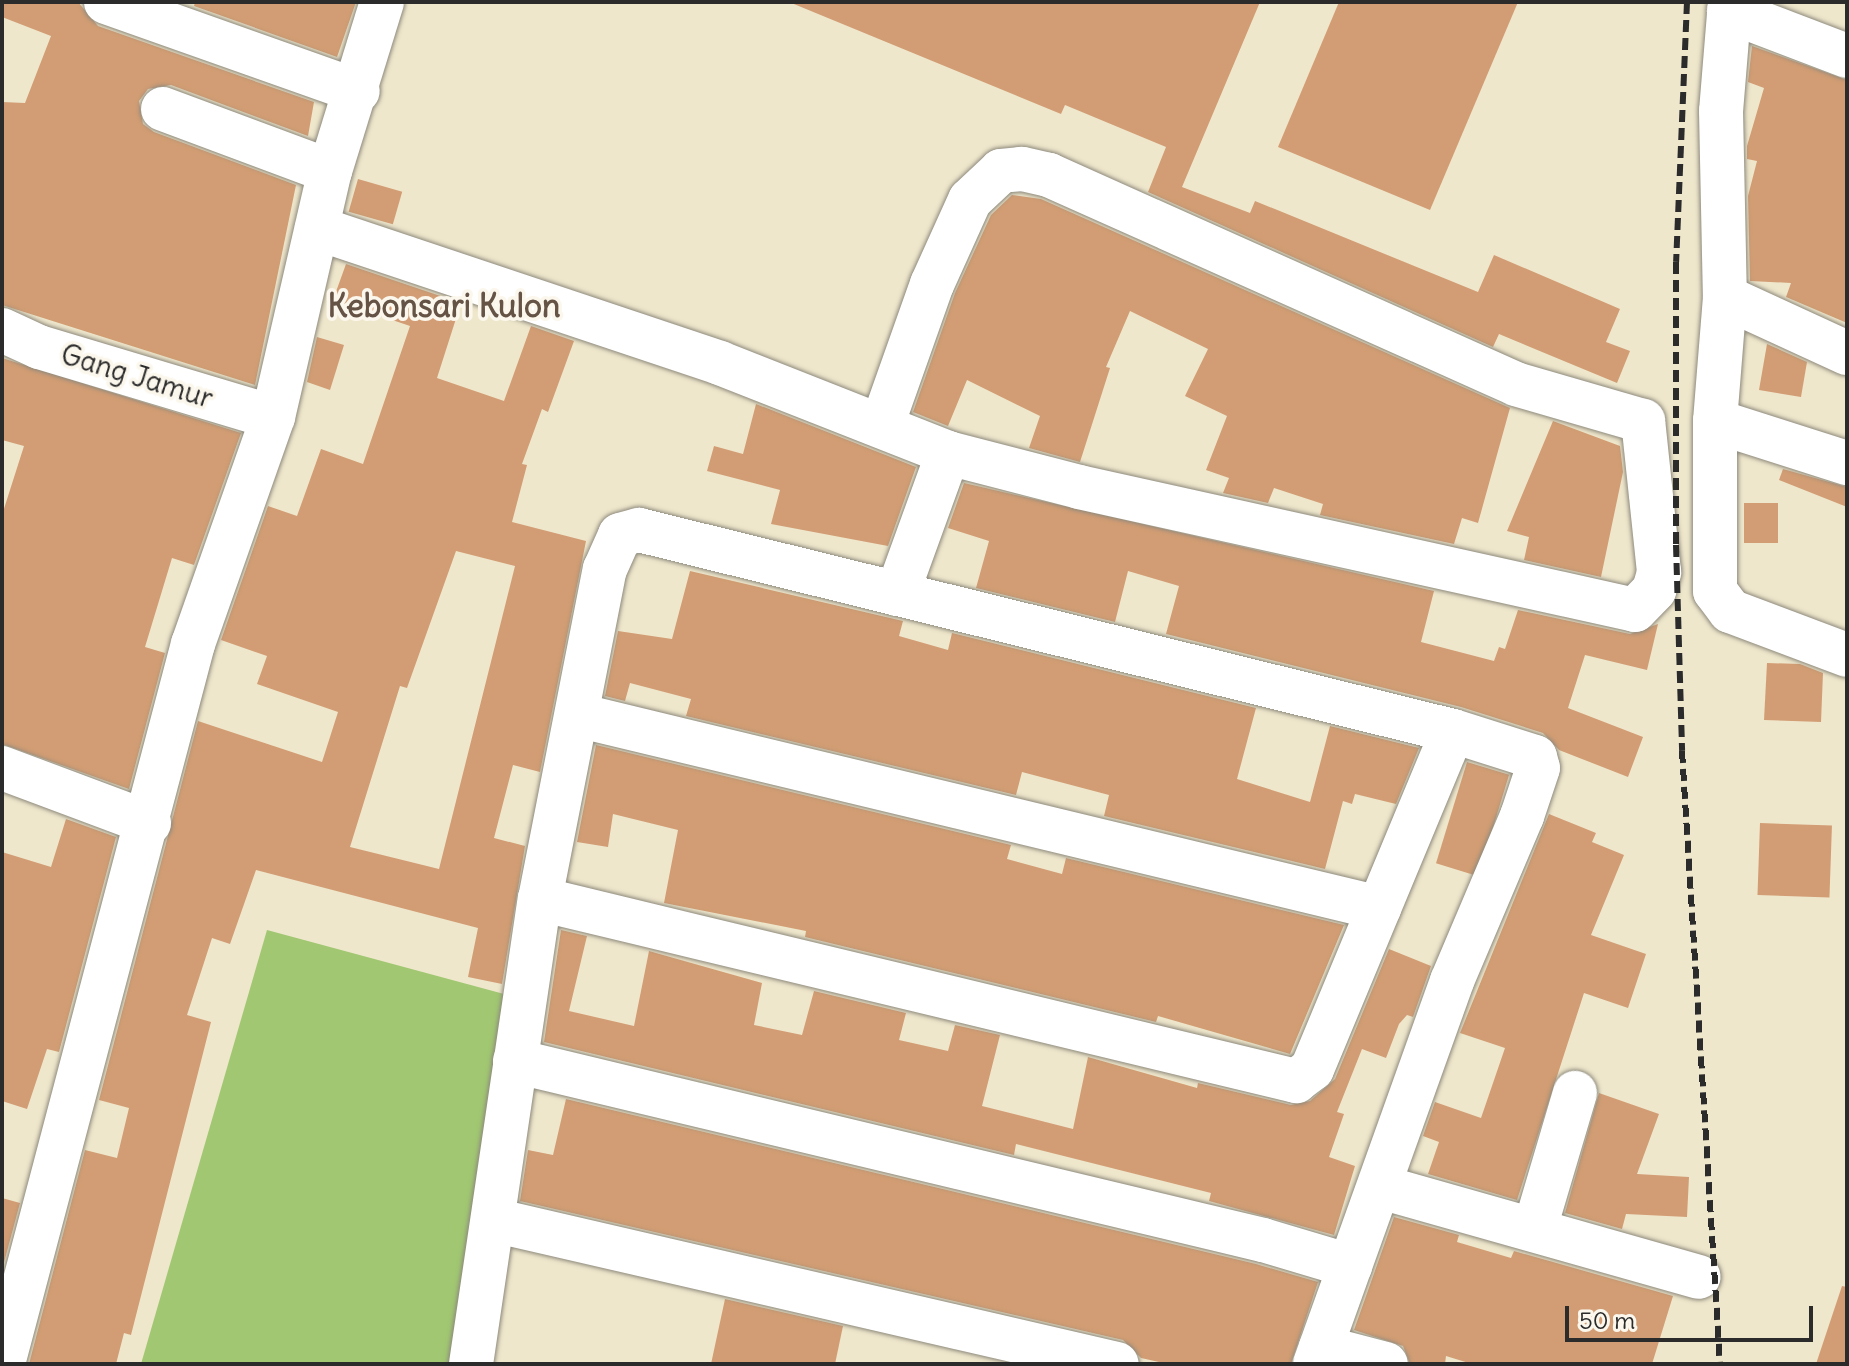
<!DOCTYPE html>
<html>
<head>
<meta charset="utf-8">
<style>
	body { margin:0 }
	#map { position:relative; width:1849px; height:1366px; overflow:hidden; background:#efe7cc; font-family:Delius,sans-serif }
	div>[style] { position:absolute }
	.green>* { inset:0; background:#a1c772 }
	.building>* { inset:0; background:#d29d74; transform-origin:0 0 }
	.roads { filter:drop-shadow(0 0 2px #8d897c) drop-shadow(0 0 2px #8d897c) }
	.minor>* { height:44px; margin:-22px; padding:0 22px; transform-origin:22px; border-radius:22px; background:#fff }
	.rail>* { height:6px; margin-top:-3px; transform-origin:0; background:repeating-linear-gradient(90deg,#2b2b2b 0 12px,transparent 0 18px) }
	span { translate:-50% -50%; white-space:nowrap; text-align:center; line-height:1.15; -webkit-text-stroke:7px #fbf7ec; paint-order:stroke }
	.street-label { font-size:28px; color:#2b2b2b }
	.quarter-label { font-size:32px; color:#655345; font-weight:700 }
	.frame { position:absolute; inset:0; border:4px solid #2b2b2b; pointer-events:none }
	.scale { position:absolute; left:1565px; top:1306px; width:248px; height:36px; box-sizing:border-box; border:4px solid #2b2b2b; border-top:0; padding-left:10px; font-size:24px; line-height:28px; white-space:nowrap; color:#2b2b2b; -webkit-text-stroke:6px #fbf7ec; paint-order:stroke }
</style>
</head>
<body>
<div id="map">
	<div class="green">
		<i style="clip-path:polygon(267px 930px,504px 994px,450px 1364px,141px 1364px)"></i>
	</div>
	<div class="building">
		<i style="clip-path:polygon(2px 2px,78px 2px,98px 26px,314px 102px,308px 136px,171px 85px,148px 89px,139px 101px,143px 124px,154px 132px,296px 185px,255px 385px,2px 305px,2px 102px,25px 103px,51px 36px,2px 17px)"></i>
		<i style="clip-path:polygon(195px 2px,356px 2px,337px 57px,194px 6px)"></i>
		<i style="clip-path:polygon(789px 2px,1260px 2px,1182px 187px,1250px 213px,1255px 201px,1478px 292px,1494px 255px,1620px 309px,1606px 342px,1630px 351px,1617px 383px,1499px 334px,1493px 347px,1148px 192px,1166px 147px,1065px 105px,1061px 114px)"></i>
		<i style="clip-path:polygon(1339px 2px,1518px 2px,1430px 210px,1278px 147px)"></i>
		<i style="clip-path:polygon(1752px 46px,1847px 80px,1847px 323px,1786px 297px,1791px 283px,1750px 281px,1748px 196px,1757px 161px,1747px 159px,1747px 146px,1764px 88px,1748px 82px)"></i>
		<i style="left:358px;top:179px;width:46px;height:34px;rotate:16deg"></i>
		<i style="clip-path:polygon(1012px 195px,1041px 199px,1510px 408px,1478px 523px,1462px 518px,1454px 544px,1320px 515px,1323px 504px,1274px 488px,1268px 503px,1223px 493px,1229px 478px,1206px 470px,1227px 416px,1185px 396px,1208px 349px,1130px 311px,1106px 367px,1110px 368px,1080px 462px,1029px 448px,1040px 416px,967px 380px,948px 426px,913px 412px,955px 293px,991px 215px)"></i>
		<i style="clip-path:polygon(evenodd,346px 264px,461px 303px,437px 378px,504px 401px,531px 326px,574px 341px,548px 412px,542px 409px,522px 464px,527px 465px,512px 522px,586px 541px,540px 772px,513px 765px,494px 838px,525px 846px,502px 984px,468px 977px,478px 928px,256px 870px,230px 944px,212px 938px,187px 1015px,211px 1022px,131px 1335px,124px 1333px,116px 1364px,29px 1364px,85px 1150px,117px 1158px,129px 1108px,99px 1100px,198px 721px,322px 762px,338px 712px,257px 684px,267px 656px,221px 640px,268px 506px,297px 516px,321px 449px,363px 464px,410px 326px,333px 300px,346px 264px,456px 551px,515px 566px,439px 869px,350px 847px,400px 686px,407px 688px,456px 551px)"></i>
		<i style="clip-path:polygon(317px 337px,344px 345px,330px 390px,307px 382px)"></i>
		<i style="clip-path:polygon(1767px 344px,1807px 362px,1801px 397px,1759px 390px)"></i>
		<i style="clip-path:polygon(2px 358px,241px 433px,194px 565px,172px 558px,145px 647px,165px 653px,129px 789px,2px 744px,2px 515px,24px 446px,2px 440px)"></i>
		<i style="clip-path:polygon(756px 404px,916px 467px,888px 546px,771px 524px,780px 490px,707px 471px,714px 446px,743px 454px)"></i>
		<i style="clip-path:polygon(1553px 421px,1620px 446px,1623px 472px,1601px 577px,1524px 560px,1529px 537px,1507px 531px)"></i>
		<i style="clip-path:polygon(1783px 469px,1847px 487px,1847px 507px,1779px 480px)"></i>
		<i style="clip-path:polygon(964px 483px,1434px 591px,1421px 642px,1494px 661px,1499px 647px,1505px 649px,1518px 610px,1630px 634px,1658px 624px,1647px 670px,1585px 655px,1568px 708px,1643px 737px,1628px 777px,1559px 750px,1543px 733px,1461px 707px,1166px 634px,1179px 586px,1128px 571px,1115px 622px,976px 588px,989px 541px,948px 528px)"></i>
		<i style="left:1744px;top:503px;width:34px;height:40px"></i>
		<i style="clip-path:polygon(690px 571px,903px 621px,899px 636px,948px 650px,952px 633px,1256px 708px,1237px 779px,1310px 802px,1330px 726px,1419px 748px,1396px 804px,1355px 794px,1352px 804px,1343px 801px,1325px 869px,1104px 816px,1109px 795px,1022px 772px,1016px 795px,686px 716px,691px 699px,630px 683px,625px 701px,605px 696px,618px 631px,672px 639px)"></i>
		<i style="clip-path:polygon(1767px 663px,1800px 664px,1823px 673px,1821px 722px,1764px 720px)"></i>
		<i style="clip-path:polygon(596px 745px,1011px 845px,1007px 859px,1062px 874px,1066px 858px,1344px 925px,1290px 1054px,1158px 1016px,1156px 1022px,805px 937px,806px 931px,664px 903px,678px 830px,613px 814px,608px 847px,577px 842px)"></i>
		<i style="left:1467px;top:762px;width:44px;height:106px;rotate:17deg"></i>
		<i style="clip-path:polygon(1549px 814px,1596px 833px,1592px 842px,1624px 855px,1591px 935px,1646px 954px,1628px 1008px,1584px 993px,1517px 1200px,1428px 1174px,1439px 1142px,1423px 1136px,1435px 1102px,1481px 1118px,1505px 1048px,1460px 1033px)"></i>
		<i style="clip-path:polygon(66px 819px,116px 837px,59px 1052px,47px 1049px,27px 1109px,2px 1101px,2px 852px,51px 867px)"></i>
		<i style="left:1760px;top:823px;width:72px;height:72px;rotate:2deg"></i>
		<i style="clip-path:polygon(561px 930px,587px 936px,569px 1011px,634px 1026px,649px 951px,762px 983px,754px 1025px,802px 1035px,814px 991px,906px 1013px,899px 1040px,948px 1051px,955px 1025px,1000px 1035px,982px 1106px,1073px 1129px,1088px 1057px,1197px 1088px,1198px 1083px,1291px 1105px,1310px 1101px,1335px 1079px,1389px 949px,1431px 966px,1413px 1017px,1407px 1015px,1399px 1024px,1386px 1058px,1362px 1049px,1337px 1112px,1344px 1114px,1329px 1157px,1355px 1166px,1334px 1235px,1209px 1201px,1211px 1193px,1016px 1144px,1014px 1155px,544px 1042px)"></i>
		<i style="clip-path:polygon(1599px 1093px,1659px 1114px,1637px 1174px,1689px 1177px,1687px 1217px,1626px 1214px,1622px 1229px,1565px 1213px)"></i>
		<i style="clip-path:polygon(566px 1099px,1256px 1264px,1318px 1282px,1291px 1364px,1168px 1364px,1141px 1358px,1123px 1340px,520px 1201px,528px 1150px,553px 1155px)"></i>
		<i style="clip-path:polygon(2px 1198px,20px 1203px,2px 1270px)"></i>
		<i style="clip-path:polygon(1394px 1217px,1459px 1235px,1457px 1242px,1511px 1258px,1514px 1251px,1673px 1296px,1652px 1364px,1472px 1364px,1446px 1356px,1445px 1364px,1410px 1364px,1403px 1346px,1354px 1330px)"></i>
		<i style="clip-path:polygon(1842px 1286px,1847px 1287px,1847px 1364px,1816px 1364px)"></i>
		<i style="clip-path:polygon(725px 1299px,843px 1326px,835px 1364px,711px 1364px)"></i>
	</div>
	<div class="roads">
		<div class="minor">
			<i style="left:106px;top:2px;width:267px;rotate:19.5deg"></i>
			<i style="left:1730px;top:2px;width:109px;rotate:94.7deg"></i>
			<i style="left:1721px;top:111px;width:186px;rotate:88.8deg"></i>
			<i style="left:1725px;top:297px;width:124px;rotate:94.6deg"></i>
			<i style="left:1715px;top:421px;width:170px;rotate:90deg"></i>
			<i style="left:1715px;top:591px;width:25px;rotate:53deg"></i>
			<i style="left:1730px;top:611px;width:125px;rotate:20.6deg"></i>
			<i style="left:1729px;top:11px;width:126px;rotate:20.9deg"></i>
			<i style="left:163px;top:109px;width:178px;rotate:20.4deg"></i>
			<i style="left:317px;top:228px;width:425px;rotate:18.5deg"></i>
			<i style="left:720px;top:363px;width:245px;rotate:21.5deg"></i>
			<i style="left:948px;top:453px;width:135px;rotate:14.5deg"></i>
			<i style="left:1079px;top:487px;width:569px;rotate:12.47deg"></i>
			<i style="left:1635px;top:610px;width:28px;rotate:-46deg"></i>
			<i style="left:1654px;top:590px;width:19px;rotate:-74deg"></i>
			<i style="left:1659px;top:572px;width:152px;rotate:-96deg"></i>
			<i style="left:1643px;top:421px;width:132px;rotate:-163.8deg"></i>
			<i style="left:1516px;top:384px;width:512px;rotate:-155.89deg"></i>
			<i style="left:1049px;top:175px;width:28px;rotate:-167deg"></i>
			<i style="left:1022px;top:169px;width:21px;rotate:175deg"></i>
			<i style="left:1001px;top:171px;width:42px;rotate:136.9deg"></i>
			<i style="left:970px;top:200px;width:92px;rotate:114.3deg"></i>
			<i style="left:932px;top:284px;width:150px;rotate:109.5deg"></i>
			<i style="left:1725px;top:297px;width:134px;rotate:24.7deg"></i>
			<i style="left:2px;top:330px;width:41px;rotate:24.7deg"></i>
			<i style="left:39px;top:347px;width:244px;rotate:16.7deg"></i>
			<i style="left:1715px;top:421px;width:139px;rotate:17.7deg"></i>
			<i style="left:897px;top:594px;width:150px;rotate:-70.1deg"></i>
			<i style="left:577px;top:715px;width:825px;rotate:13.53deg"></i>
			<i style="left:2px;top:768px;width:157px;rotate:20.5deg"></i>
			<i style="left:540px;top:899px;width:778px;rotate:13.54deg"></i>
			<i style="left:1296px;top:1081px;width:20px;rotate:-37deg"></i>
			<i style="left:1312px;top:1069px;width:366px;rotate:-67.4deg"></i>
			<i style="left:515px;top:1061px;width:769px;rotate:13.46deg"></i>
			<i style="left:1263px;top:1240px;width:91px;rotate:16.6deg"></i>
			<i style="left:1381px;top:1187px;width:330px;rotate:15.8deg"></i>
			<i style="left:493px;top:1220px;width:640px;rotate:12.99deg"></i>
			<i style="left:1535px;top:1228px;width:141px;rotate:-73.5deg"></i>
			<i style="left:1321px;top:1347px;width:67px;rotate:14.7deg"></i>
			<i style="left:3px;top:1364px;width:745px;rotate:-75.22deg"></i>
			<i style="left:193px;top:644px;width:241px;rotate:-70.6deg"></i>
			<i style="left:273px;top:417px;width:253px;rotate:-77deg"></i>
			<i style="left:330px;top:171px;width:177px;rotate:-72.9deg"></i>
			<i style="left:471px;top:1364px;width:470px;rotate:-81.6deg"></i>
			<i style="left:540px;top:899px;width:336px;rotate:-78.9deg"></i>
			<i style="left:605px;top:569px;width:37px;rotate:-66deg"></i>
			<i style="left:620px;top:535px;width:20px;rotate:-15deg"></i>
			<i style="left:639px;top:530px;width:838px;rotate:13.87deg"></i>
			<i style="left:1453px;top:731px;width:86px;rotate:17.6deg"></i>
			<i style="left:1535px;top:757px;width:11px;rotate:75deg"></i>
			<i style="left:1538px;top:768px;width:51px;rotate:108.4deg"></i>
			<i style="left:1522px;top:816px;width:179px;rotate:113deg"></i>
			<i style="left:1452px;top:981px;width:407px;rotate:109.7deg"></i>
		</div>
	</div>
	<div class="rail">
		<i style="left:1687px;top:2px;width:260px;rotate:92.4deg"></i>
		<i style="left:1676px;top:262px;width:283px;rotate:90deg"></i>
		<i style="left:1676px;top:545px;width:206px;rotate:88.3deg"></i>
		<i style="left:1682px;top:751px;width:614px;rotate:86.45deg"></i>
	</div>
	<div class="street-label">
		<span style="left:137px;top:376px;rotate:17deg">Gang Jamur</span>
	</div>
	<div class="quarter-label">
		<span style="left:444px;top:306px">Kebonsari Kulon</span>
	</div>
	<div class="frame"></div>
	<div class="scale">50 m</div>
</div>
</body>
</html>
